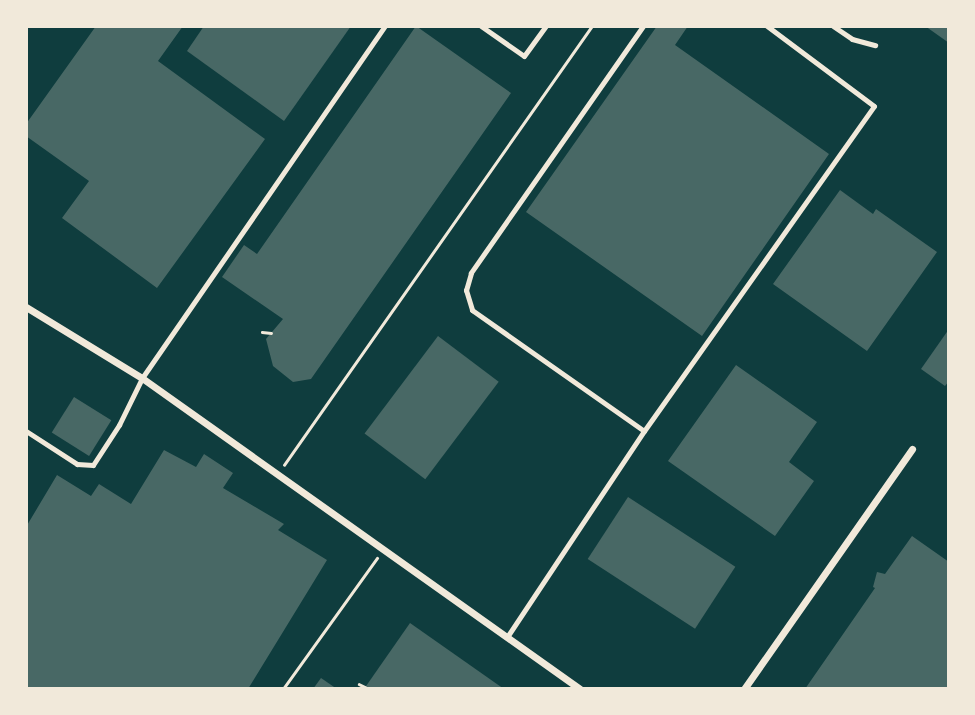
<!DOCTYPE html>
<html>
<head>
<meta charset="utf-8">
<style>
	body { margin:0 }
	#map { position:relative; width:975px; height:715px; overflow:hidden; background:#0f3d3e; font-family:Figtree,sans-serif }
	div>[style] { position:absolute }
	.building>* { inset:0; background:#486865; transform-origin:0 0 }
	.path>* { height:2.5px; margin:-1.25px; padding:0 1.25px; transform-origin:1.25px; border-radius:1.25px; background:#f1e9da }
	.service>* { height:5px; margin:-2.5px; padding:0 2.5px; transform-origin:2.5px; border-radius:2.5px; background:#f1e9da }
	.minor>* { height:7px; margin:-3.5px; padding:0 3.5px; transform-origin:3.5px; border-radius:3.5px; background:#f1e9da }
	span { translate:-50% -50%; white-space:nowrap; text-align:center; line-height:1.15; -webkit-text-stroke:6px #f1e9da; paint-order:stroke }
	.frame { position:absolute; inset:0; border:28px solid #f1e9da; pointer-events:none }
</style>
</head>
<body>
<div id="map">
	<div class="building">
		<i style="clip-path:polygon(96px 26px,183px 26px,158px 61px,265px 139px,157px 288px,62px 218px,89px 181px,26px 136px,26px 124px)"></i>
		<i style="clip-path:polygon(204px 26px,351px 26px,284px 121px,187px 51px)"></i>
		<i style="clip-path:polygon(416px 26px,511px 93px,311px 379px,293px 382px,273px 366px,266px 339px,283px 319px,222px 277px,244px 245px,257px 254px)"></i>
		<i style="clip-path:polygon(657px 26px,688px 26px,675px 45px,829px 154px,702px 336px,526px 212px)"></i>
		<i style="clip-path:polygon(925px 26px,949px 26px,949px 43px)"></i>
		<i style="clip-path:polygon(840px 190px,873px 214px,876px 209px,937px 252px,867px 351px,773px 284px)"></i>
		<i style="clip-path:polygon(949px 329px,949px 381px,945px 386px,921px 369px)"></i>
		<i style="left:438px;top:336px;width:76px;height:122px;rotate:37deg"></i>
		<i style="clip-path:polygon(736px 365px,817px 422px,789px 462px,814px 481px,775px 536px,668px 461px)"></i>
		<i style="left:74px;top:397px;width:44px;height:42px;rotate:32deg"></i>
		<i style="clip-path:polygon(164px 450px,196px 467px,204px 454px,233px 473px,223px 488px,284px 524px,278px 530px,327px 560px,248px 689px,26px 689px,26px 527px,57px 475px,91px 496px,99px 484px,131px 504px)"></i>
		<i style="left:628px;top:497px;width:128px;height:74px;rotate:33deg"></i>
		<i style="clip-path:polygon(912px 536px,949px 562px,949px 689px,805px 689px,875px 588px,873px 587px,877px 572px,885px 574px)"></i>
		<i style="clip-path:polygon(410px 623px,504px 689px,364px 689px)"></i>
		<i style="clip-path:polygon(321px 678px,337px 689px,313px 689px)"></i>
	</div>
	<div class="path">
		<i style="left:262px;top:332px;width:9px;rotate:6deg"></i>
		<i style="left:284px;top:465px;width:536px;rotate:-54.95deg"></i>
		<i style="left:359px;top:684px;width:7px;rotate:27deg"></i>
		<i style="left:283px;top:689px;width:161px;rotate:-54.3deg"></i>
	</div>
	<div class="service">
		<i style="left:481px;top:26px;width:52px;rotate:34.9deg"></i>
		<i style="left:524px;top:56px;width:37px;rotate:-54deg"></i>
		<i style="left:643px;top:26px;width:301px;rotate:124.9deg"></i>
		<i style="left:471px;top:273px;width:18px;rotate:106deg"></i>
		<i style="left:466px;top:290px;width:21px;rotate:73deg"></i>
		<i style="left:472px;top:310px;width:210px;rotate:35.1deg"></i>
		<i style="left:833px;top:26px;width:23px;rotate:34deg"></i>
		<i style="left:852px;top:39px;width:24px;rotate:15deg"></i>
		<i style="left:26px;top:431px;width:61px;rotate:32.9deg"></i>
		<i style="left:77px;top:464px;width:16px;rotate:4deg"></i>
		<i style="left:93px;top:465px;width:48px;rotate:-57deg"></i>
		<i style="left:119px;top:425px;width:52px;rotate:-63.9deg"></i>
		<i style="left:142px;top:378px;width:428px;rotate:-55.4deg"></i>
		<i style="left:507px;top:637px;width:247px;rotate:-56.4deg"></i>
		<i style="left:644px;top:431px;width:398px;rotate:-54.7deg"></i>
		<i style="left:874px;top:106px;width:134px;rotate:-143.2deg"></i>
	</div>
	<div class="minor">
		<i style="left:26px;top:307px;width:136px;rotate:31.5deg"></i>
		<i style="left:142px;top:378px;width:537px;rotate:35.38deg"></i>
		<i style="left:744px;top:689px;width:293px;rotate:-55deg"></i>
	</div>
	<div class="frame"></div>
</div>
</body>
</html>
